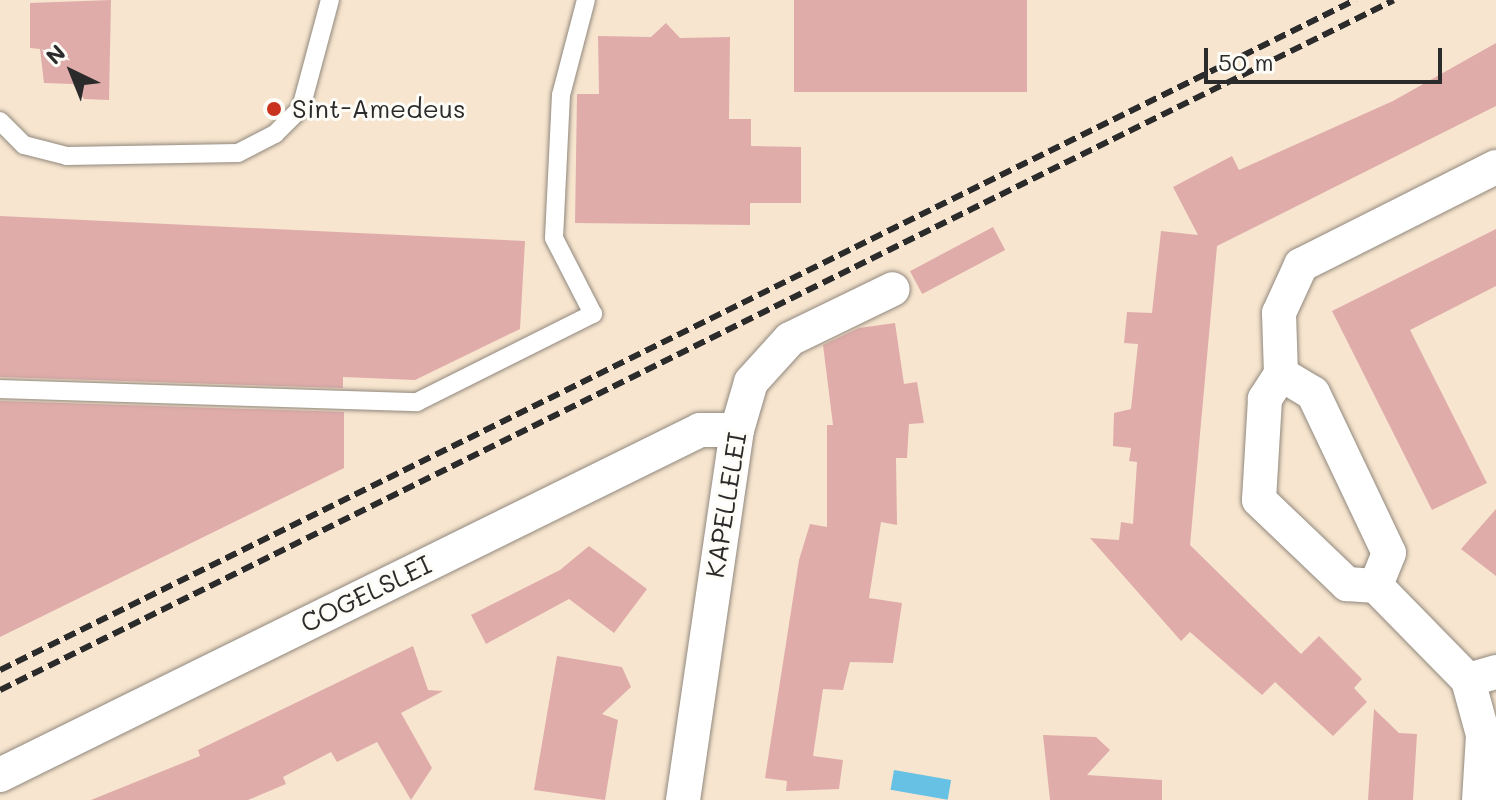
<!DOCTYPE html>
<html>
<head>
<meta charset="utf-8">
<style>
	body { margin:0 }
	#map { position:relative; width:1496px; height:800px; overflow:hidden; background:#f7e5cf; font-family:Mali,sans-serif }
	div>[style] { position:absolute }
	.water>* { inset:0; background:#66c1e4; transform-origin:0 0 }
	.building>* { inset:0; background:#dfacaa; transform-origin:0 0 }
	.roads { filter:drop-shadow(0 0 2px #91887d) drop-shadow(0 0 2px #91887d) }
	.service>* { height:18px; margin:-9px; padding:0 9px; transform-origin:9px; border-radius:9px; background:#fff }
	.minor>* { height:34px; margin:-17px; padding:0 17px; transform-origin:17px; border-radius:17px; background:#fff }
	.rail>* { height:6px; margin-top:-3px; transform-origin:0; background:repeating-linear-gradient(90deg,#2b2b2b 0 12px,transparent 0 18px) }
	.dots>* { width:22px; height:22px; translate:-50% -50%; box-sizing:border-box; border:4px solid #fdfcf7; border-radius:50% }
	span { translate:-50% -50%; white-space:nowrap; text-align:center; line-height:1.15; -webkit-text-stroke:6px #fdfcf7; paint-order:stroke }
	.poi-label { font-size:26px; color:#2b2b2b }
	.left { translate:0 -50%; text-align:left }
	.street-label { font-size:26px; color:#2b2b2b }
	.north { position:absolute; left:32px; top:32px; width:80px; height:80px; -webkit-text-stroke:6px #fdfcf7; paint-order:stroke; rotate:317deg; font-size:22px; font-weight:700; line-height:32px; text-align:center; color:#2b2b2b }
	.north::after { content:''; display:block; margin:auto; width:28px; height:36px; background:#2b2b2b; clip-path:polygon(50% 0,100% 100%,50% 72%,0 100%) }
	.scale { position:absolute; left:1204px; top:48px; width:238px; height:36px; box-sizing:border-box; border:4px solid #2b2b2b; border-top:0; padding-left:10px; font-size:24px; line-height:28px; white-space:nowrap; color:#2b2b2b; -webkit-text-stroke:6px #fdfcf7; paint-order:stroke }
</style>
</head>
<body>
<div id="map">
	<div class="water">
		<i style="left:894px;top:770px;width:58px;height:20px;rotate:10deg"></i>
	</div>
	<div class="building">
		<i style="clip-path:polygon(111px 0,109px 100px,84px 99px,73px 84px,44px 83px,40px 49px,30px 48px,30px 3px)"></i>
		<i style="left:794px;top:0;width:233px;height:92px"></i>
		<i style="clip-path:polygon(666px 23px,680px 38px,730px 37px,729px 119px,751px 119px,751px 146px,801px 147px,801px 203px,750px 203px,750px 225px,575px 223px,577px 94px,599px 94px,598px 36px,651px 37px)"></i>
		<i style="clip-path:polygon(1496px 43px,1496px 106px,1217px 246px,1190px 545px,1301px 654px,1319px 636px,1362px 679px,1354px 688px,1367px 702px,1333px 736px,1275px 682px,1262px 695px,1190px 632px,1181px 641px,1090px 538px,1119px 540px,1121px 522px,1133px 524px,1137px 462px,1129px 461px,1131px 448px,1113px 446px,1114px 413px,1131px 409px,1138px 344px,1124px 343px,1127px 312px,1152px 313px,1161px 231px,1198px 235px,1173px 187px,1232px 156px,1239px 170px,1393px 101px)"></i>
		<i style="clip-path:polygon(0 216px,525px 241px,520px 329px,415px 380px,343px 377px,343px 388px,0 377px)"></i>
		<i style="left:993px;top:227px;width:26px;height:94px;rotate:62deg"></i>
		<i style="clip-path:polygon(1496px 229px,1496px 286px,1410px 330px,1487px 483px,1432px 510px,1332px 311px)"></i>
		<i style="clip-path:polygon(895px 323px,904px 384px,917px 382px,924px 423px,909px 424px,907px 458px,896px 458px,897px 525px,881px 522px,869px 598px,902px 603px,893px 663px,850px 662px,843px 690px,823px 689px,813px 756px,843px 760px,839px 789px,786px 791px,787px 781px,765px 778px,799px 560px,810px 524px,827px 527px,827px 425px,833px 425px,823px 345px,859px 328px)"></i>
		<i style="clip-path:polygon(0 401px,344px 412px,344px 468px,0 637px)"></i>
		<i style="clip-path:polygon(1496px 509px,1496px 576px,1461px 549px)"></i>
		<i style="clip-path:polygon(589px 546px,647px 589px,614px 633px,569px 599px,486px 644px,471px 615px,560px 570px)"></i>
		<i style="clip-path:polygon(413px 646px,428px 690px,443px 691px,401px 713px,432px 768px,411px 800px,377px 742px,337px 762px,331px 752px,283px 777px,286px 784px,248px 800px,91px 800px,200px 756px,198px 750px)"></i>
		<i style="clip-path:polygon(557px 656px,622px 667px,631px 687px,602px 714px,618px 720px,605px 800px,534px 790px)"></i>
		<i style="clip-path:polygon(1374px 709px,1399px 733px,1417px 734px,1413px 800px,1368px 800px)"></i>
		<i style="clip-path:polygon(1043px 735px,1096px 737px,1110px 750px,1087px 775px,1162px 780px,1162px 800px,1050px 800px)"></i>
	</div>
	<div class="roads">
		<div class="service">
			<i style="left:0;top:121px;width:34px;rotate:45deg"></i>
			<i style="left:24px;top:145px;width:44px;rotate:14.3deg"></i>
			<i style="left:67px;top:156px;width:171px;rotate:-1deg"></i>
			<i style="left:238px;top:153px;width:42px;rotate:-27.2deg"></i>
			<i style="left:275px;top:134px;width:37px;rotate:-45deg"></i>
			<i style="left:301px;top:108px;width:112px;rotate:-75deg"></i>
			<i style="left:0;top:389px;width:417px;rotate:1.8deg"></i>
			<i style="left:417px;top:402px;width:197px;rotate:-26.6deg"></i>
			<i style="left:593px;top:314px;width:85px;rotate:-117.2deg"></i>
			<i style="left:554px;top:238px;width:143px;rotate:-87.2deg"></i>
			<i style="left:561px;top:95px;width:98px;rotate:-75.3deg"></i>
		</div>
		<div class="minor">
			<i style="left:1281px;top:374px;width:30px;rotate:123deg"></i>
			<i style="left:1265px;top:399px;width:101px;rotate:93.4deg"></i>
			<i style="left:1259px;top:500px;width:122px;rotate:43.7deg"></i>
			<i style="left:1347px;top:584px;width:29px;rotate:4deg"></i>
			<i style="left:1376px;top:586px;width:132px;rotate:45.6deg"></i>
			<i style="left:1468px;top:680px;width:57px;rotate:74.7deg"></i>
			<i style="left:1483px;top:735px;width:65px;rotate:93.5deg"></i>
			<i style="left:1281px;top:374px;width:61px;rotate:-91.9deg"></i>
			<i style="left:1279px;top:313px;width:53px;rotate:-65.4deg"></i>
			<i style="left:1301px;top:265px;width:218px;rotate:-26.7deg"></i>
			<i style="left:1281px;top:374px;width:37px;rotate:31deg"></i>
			<i style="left:1313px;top:393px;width:177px;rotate:64.6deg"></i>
			<i style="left:1389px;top:553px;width:35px;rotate:112deg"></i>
			<i style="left:1468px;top:680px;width:29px;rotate:-16deg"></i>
			<i style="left:0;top:775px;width:780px;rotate:-26.24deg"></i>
			<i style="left:700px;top:430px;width:37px"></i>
			<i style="left:683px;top:800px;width:374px;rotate:-81.7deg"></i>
			<i style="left:737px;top:430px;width:50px;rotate:-73.7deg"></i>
			<i style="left:751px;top:382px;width:58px;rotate:-47.8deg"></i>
			<i style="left:790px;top:339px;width:114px;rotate:-25.9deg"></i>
		</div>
	</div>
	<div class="rail">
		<i style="left:0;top:670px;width:1512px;rotate:-26.31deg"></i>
		<i style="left:0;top:690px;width:1555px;rotate:-26.33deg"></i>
	</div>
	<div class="dots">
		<i style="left:274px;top:109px;background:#c8321e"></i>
	</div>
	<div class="poi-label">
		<span class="left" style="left:292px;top:109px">Sint-Amedeus</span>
	</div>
	<div class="street-label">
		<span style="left:726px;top:505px;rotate:-81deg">KAPELLELEI</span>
		<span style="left:366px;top:594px;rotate:-26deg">COGELSLEI</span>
	</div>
	<div class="north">N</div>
	<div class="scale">50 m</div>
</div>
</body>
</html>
